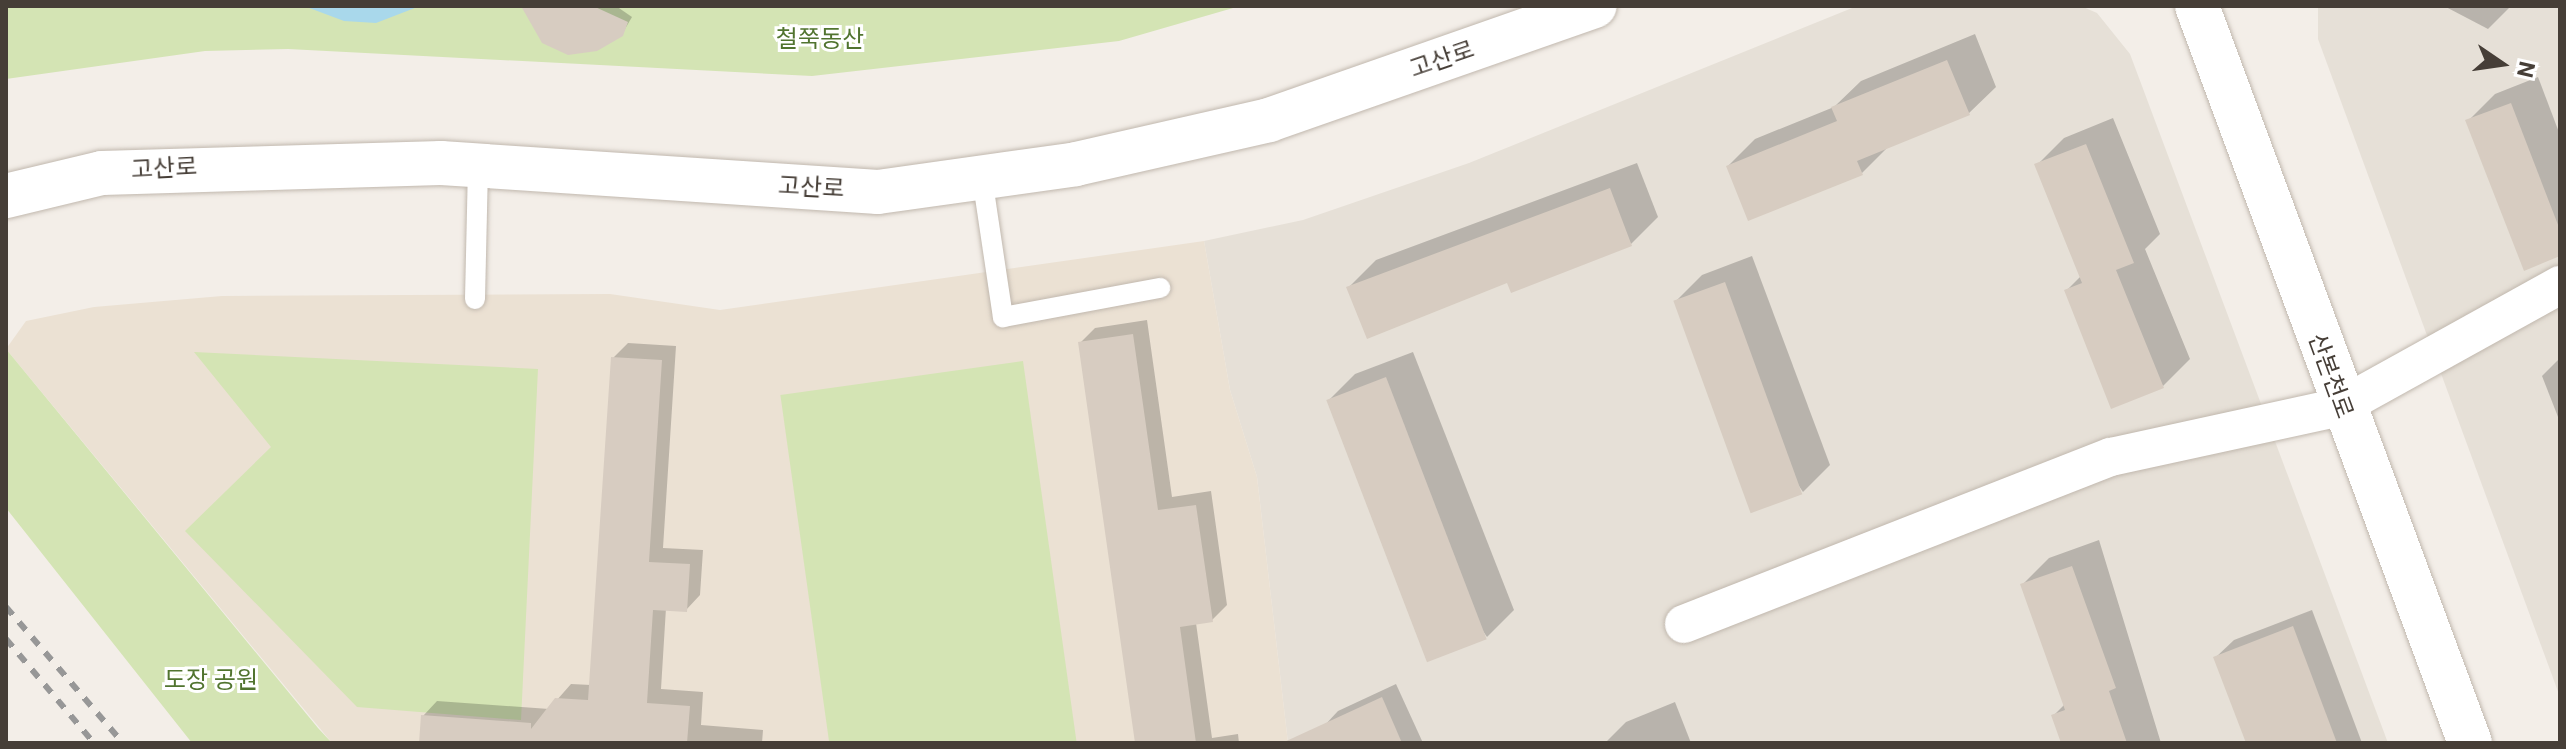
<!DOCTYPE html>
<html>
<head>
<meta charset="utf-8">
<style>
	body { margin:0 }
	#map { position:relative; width:2566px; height:749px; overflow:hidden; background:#f3eee8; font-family:Roboto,"Noto Sans KR",sans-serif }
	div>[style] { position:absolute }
	.residential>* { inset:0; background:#e6e0d7 }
	.education>* { inset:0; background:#ebe1d3 }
	.green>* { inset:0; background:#d4e4b4; transform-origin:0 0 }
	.water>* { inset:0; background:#a9d8eb }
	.shadow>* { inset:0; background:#0003 }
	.building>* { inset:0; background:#d7ccc1; transform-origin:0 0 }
	.roads { filter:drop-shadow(0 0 2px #c1b8ae) drop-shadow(0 0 2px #c1b8ae) }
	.service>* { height:20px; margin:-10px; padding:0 10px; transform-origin:10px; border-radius:10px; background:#fff }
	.minor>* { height:38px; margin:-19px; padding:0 19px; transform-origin:19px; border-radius:19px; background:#fff }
	.tertiary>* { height:44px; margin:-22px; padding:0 22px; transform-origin:22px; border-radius:22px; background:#fff }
	.rail>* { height:6px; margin-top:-3px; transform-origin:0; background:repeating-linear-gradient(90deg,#979797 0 10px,transparent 0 20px) }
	span { translate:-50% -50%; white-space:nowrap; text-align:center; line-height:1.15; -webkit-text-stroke:6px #fff; paint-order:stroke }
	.park-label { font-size:24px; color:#51742f }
	.street-label { font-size:24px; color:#463e37 }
	.frame { position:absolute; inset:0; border:8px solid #463e37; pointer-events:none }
	.north { position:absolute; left:2462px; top:24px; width:80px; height:80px; -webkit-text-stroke:6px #fff; paint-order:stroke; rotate:103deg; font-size:22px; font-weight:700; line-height:32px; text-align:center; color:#463e37 }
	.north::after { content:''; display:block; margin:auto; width:28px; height:36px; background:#463e37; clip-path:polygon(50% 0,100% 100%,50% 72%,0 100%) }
</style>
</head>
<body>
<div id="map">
	<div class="residential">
		<i style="clip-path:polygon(1857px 6px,2081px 6px,2097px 13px,2130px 54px,2388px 743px,1288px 743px,1257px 477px,1230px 390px,1204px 241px,1303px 220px,1469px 163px)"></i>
		<i style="clip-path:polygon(2318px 6px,2560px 6px,2560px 697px,2318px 39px)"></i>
	</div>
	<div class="education">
		<i style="clip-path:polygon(1204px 241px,1230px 390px,1257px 477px,1288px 743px,332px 743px,6px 349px,26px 321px,94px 307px,222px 296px,610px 294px,720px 310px)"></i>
	</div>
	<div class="green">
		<i style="clip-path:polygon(6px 6px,1240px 6px,1119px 41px,812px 76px,288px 49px,205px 51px,6px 79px)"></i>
		<i style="clip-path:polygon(6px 349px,318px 728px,332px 743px,192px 743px,6px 508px)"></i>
		<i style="clip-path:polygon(194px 352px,538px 369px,521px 720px,357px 707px,185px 531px,271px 447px)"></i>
		<i style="left:1023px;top:361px;width:385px;height:245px;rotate:82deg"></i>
	</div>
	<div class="water">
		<i style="clip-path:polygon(304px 6px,420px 6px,376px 23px,344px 21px)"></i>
	</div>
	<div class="shadow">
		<i style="clip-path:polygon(532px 6px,616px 6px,632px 17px,622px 34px)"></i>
		<i style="clip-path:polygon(2444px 6px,2511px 6px,2488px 29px)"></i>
		<i style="clip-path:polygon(1975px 34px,1996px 87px,1968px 114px,1890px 145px,1862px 173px,1728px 166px,1755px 139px,1834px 107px,1861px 81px)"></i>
		<i style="clip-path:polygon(2538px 77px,2560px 135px,2560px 254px,2468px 121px,2495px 94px)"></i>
		<i style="clip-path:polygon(2113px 118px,2160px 234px,2145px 249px,2190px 359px,2163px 386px,2066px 291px,2082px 275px,2037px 165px,2064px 138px)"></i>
		<i style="clip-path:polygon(1637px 163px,1658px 217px,1631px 244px,1349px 287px,1376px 260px)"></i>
		<i style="clip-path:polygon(1752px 256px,1830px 465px,1803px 492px,1675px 302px,1702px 275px)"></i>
		<i style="clip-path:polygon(1147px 320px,1172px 497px,1211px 491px,1227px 605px,1212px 620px,1196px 623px,1212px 738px,1238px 734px,1239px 743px,1137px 743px,1080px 343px,1095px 328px)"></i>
		<i style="clip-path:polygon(628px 343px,676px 346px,663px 548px,703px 550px,700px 595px,686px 610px,666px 608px,661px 689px,703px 692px,701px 725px,763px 730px,762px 743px,421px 743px,423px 716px,437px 701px,549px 709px,571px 684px,591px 685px,613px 358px)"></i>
		<i style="clip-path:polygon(1413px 352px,1514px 610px,1487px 637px,1328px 401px,1355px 374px)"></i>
		<i style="clip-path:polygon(2560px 358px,2560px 422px,2542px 376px)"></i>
		<i style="clip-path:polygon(2099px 540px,2161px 743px,2063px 743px,2053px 716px,2065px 704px,2022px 585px,2049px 558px)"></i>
		<i style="clip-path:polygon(2312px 610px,2362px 743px,2248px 743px,2215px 658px,2234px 640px)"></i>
		<i style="clip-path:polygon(1396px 684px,1423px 743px,1331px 743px,1324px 726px,1338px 711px)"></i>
		<i style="clip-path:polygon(1675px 702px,1691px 743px,1605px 743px,1626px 722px)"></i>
	</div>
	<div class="building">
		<i style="clip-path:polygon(521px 6px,593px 6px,628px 22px,623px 36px,597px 51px,568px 55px,542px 43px)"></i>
		<i style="clip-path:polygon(1947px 60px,1970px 115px,1857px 161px,1863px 175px,1748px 221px,1726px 166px,1837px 121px,1831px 107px)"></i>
		<i style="clip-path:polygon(2511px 103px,2560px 230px,2560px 256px,2524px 271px,2465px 120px)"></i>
		<i style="clip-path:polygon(2086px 144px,2134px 263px,2116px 270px,2164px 388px,2111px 409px,2064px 290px,2082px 283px,2034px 164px)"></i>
		<i style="clip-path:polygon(1610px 188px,1632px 246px,1511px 293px,1507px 283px,1367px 339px,1346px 287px)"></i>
		<i style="left:1725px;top:282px;width:226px;height:55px;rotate:70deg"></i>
		<i style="clip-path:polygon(1133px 334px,1158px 510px,1196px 505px,1213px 622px,1180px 627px,1196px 743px,1135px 743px,1078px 342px)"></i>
		<i style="clip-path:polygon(611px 357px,662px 360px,649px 562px,690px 564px,687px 612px,653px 610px,647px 703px,690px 706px,687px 743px,419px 743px,421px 715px,531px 723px,531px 729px,555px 698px,588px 700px)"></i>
		<i style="left:1386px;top:377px;width:281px;height:64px;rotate:69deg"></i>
		<i style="clip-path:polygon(2072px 566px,2116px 688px,2109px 691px,2127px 743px,2061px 743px,2051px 715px,2065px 710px,2020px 584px)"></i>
		<i style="clip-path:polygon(2293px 626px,2337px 743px,2246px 743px,2213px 657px)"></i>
		<i style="clip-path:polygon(1382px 697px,1402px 743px,1282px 743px)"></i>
	</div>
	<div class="roads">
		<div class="service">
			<i style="left:982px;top:177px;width:142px;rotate:81.5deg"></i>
			<i style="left:1003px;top:317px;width:160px;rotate:-10.5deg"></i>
			<i style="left:475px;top:299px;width:134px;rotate:-88.7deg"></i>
		</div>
		<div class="minor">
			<i style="left:1684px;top:624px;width:458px;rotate:-21.4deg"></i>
			<i style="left:2111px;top:457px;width:234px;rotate:-12.3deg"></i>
			<i style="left:2340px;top:407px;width:252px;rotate:-29deg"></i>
		</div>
		<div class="tertiary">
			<i style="left:2197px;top:6px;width:786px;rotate:69.67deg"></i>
			<i style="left:6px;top:196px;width:99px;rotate:-13.5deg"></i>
			<i style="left:102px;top:173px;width:339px;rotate:-1.7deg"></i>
			<i style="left:441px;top:163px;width:438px;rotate:3.8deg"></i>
			<i style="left:878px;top:192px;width:200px;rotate:-8deg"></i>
			<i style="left:1076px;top:164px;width:198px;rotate:-12.8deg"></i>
			<i style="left:1269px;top:120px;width:345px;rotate:-19.3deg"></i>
		</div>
	</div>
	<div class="rail">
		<i style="left:6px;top:607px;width:179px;rotate:49.3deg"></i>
		<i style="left:6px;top:639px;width:136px;rotate:49.8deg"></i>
	</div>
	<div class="park-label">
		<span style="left:820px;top:40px">철쭉동산</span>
		<span style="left:211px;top:681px">도장 공원</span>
	</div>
	<div class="street-label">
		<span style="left:1442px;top:60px;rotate:-19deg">고산로</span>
		<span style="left:164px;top:169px;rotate:-3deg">고산로</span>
		<span style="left:811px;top:188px;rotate:3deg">고산로</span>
		<span style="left:2330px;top:376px;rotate:70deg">산본천로</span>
	</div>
	<div class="frame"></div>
	<div class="north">N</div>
</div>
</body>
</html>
